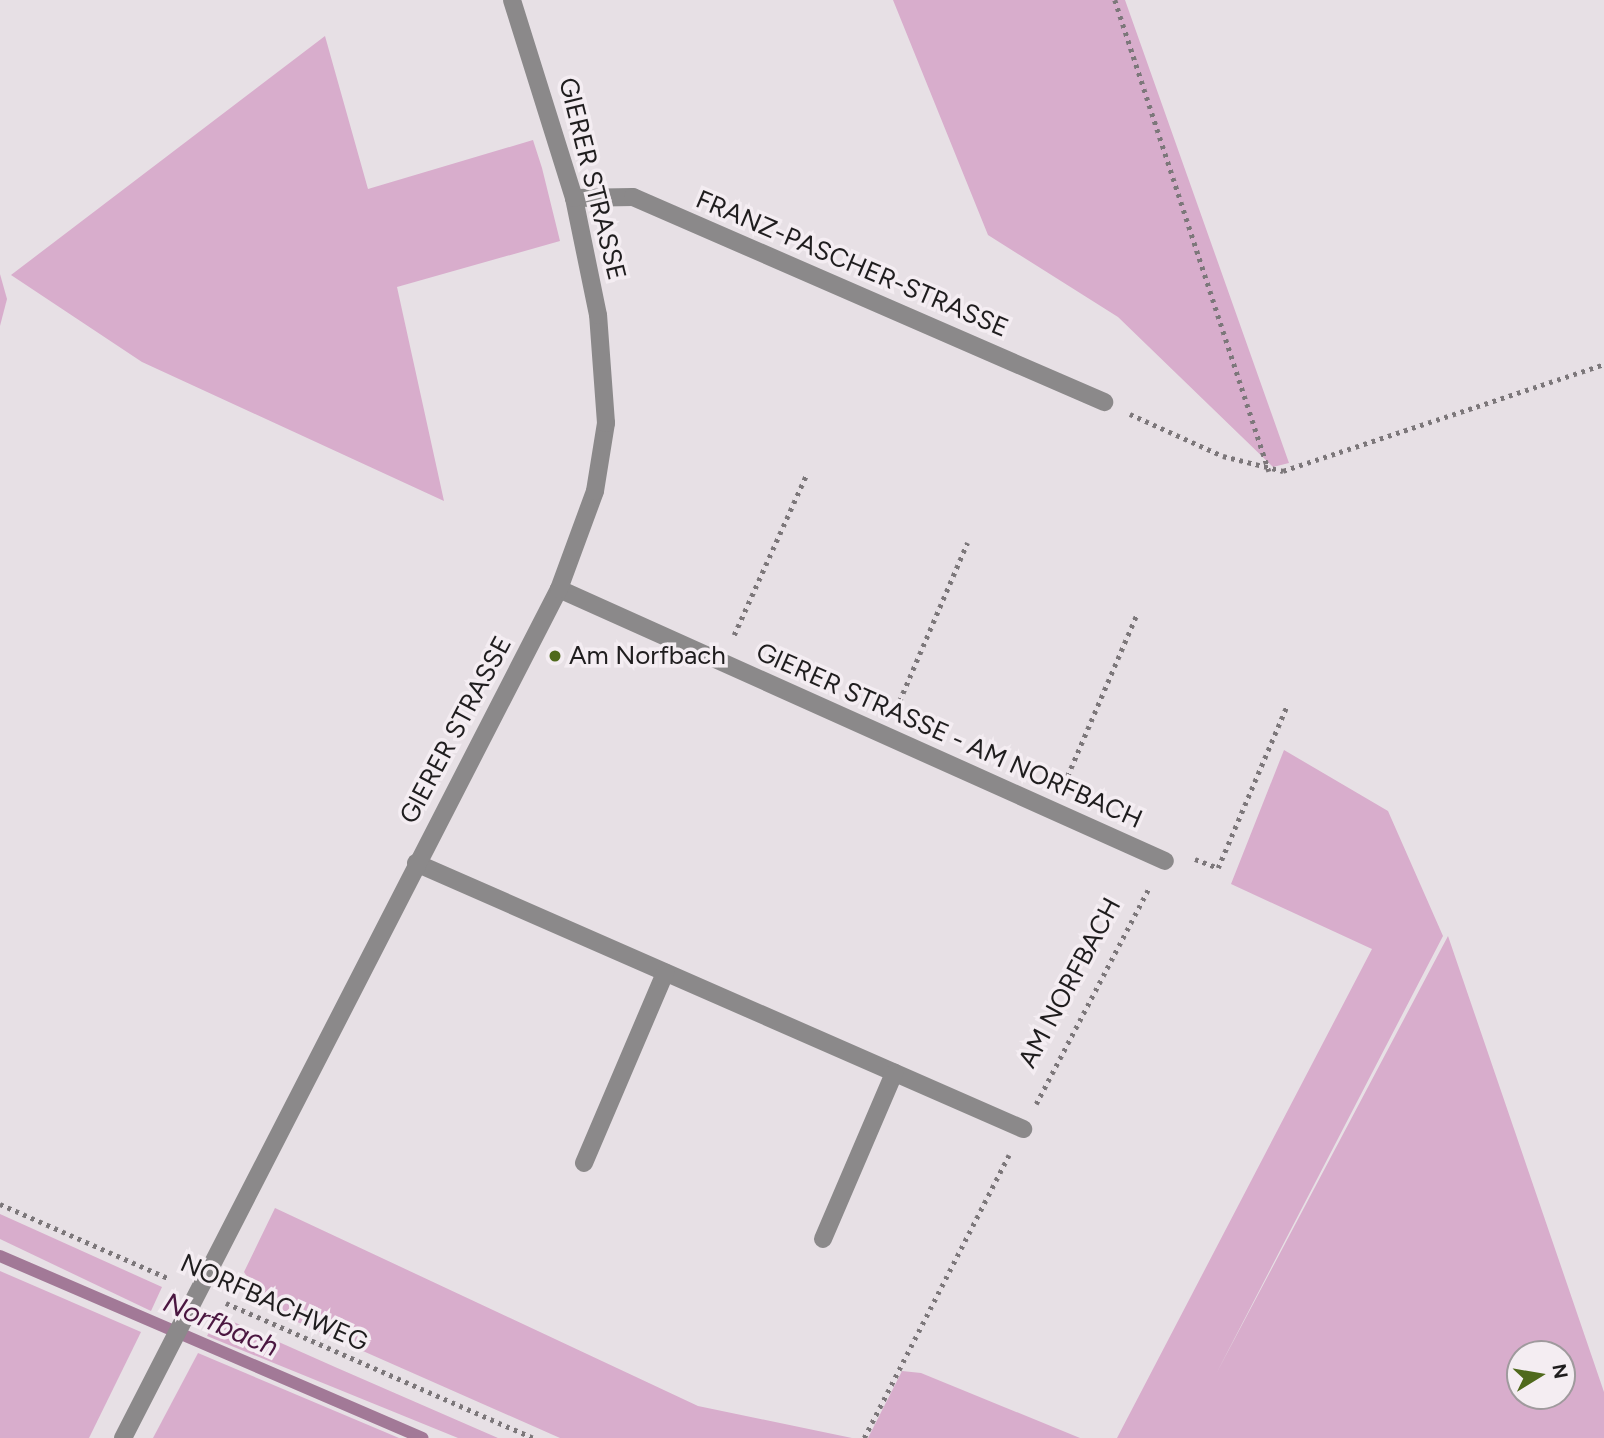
<!DOCTYPE html>
<html>
<head>
<meta charset="utf-8">
<style>
	body { margin:0 }
	#map { position:relative; width:1604px; height:1438px; overflow:hidden; background:#e7e0e5; font-family:Figtree,sans-serif }
	div>[style] { position:absolute }
	.green>* { inset:0; background:#d8adcc }
	.stream>* { height:12px; margin:-6px; padding:0 6px; transform-origin:6px; border-radius:6px; background:#a27997 }
	.path>* { height:4.5px; margin-top:-2.25px; transform-origin:0; background:repeating-linear-gradient(90deg,#7c777a 0 3.5px,transparent 0 8.5px) }
	.minor>* { height:18px; margin:-9px; padding:0 9px; transform-origin:9px; border-radius:9px; background:#8b898a }
	.dots>* { width:19px; height:19px; translate:-50% -50%; box-sizing:border-box; border:4px solid #f4edf2; border-radius:50% }
	span { translate:-50% -50%; white-space:nowrap; text-align:center; line-height:1.15; -webkit-text-stroke:7px #f4edf2; paint-order:stroke }
	.street-label { font-size:26px; color:#1f1d1e }
	.poi-label { font-size:26px; color:#1f1d1e }
	.left { translate:0 -50%; text-align:left }
	.water-label { font-size:28px; color:#4b1741; font-style:italic }
	.north { position:absolute; left:1506px; top:1340px; width:70px; height:70px; box-sizing:border-box; background:#f4edf2; border:2px solid #9f9a9d; border-radius:50%; rotate:79deg; font-size:19px; font-weight:700; line-height:28px; text-align:center; color:#1f1d1e }
	.north::after { content:''; display:block; margin:auto; width:24px; height:32px; background:#4f691c; clip-path:polygon(50% 0,100% 100%,50% 72%,0 100%) }
</style>
</head>
<body>
<div id="map">
	<div class="green">
		<i style="clip-path:polygon(893px 0,1125px 0,1289px 463px,1273px 467px,1118px 317px,988px 235px)"></i>
		<i style="clip-path:polygon(325px 36px,368px 189px,533px 140px,542px 168px,560px 241px,397px 287px,444px 501px,142px 362px,11px 275px)"></i>
		<i style="clip-path:polygon(0 274px,7px 299px,0 326px)"></i>
		<i style="clip-path:polygon(evenodd,1284px 750px,1388px 811px,1443px 936px,1216px 1374px,1448px 936px,1604px 1392px,1604px 1438px,1117px 1438px,1372px 949px,1231px 884px,1284px 750px,1520px 1354px,1562px 1354px,1562px 1396px,1520px 1396px,1520px 1354px)"></i>
		<i style="clip-path:polygon(275px 1208px,698px 1406px,852px 1438px,560px 1438px,295px 1321px,263px 1301px,244px 1272px)"></i>
		<i style="clip-path:polygon(0 1214px,162px 1287px,151px 1311px,0 1239px)"></i>
		<i style="clip-path:polygon(0 1271px,141px 1332px,89px 1438px,0 1438px)"></i>
		<i style="clip-path:polygon(218px 1315px,335px 1367px,498px 1438px,458px 1438px,207px 1336px)"></i>
		<i style="clip-path:polygon(198px 1353px,399px 1438px,153px 1438px)"></i>
		<i style="clip-path:polygon(902px 1371px,921px 1373px,1080px 1438px,868px 1438px)"></i>
	</div>
	<div class="stream">
		<i style="left:0;top:1256px;width:460px;rotate:23.3deg"></i>
	</div>
	<div class="path">
		<i style="left:1115px;top:0;width:496px;rotate:71.9deg"></i>
		<i style="left:1130px;top:414px;width:102px;rotate:24.3deg"></i>
		<i style="left:1223px;top:456px;width:62px;rotate:14deg"></i>
		<i style="left:1283px;top:471px;width:338px;rotate:-18.4deg"></i>
		<i style="left:734px;top:635px;width:178px;rotate:-65.7deg"></i>
		<i style="left:896px;top:709px;width:181px;rotate:-66.8deg"></i>
		<i style="left:1064px;top:784px;width:183px;rotate:-66.8deg"></i>
		<i style="left:1195px;top:859px;width:25px;rotate:21deg"></i>
		<i style="left:1218px;top:868px;width:174px;rotate:-67deg"></i>
		<i style="left:1036px;top:1104px;width:246px;rotate:-62.4deg"></i>
		<i style="left:0;top:1204px;width:186px;rotate:23.8deg"></i>
		<i style="left:226px;top:1303px;width:335px;rotate:23.7deg"></i>
		<i style="left:864px;top:1438px;width:318px;rotate:-62.9deg"></i>
	</div>
	<div class="minor">
		<i style="left:574px;top:198px;width:59px;rotate:-1deg"></i>
		<i style="left:633px;top:197px;width:514px;rotate:23.52deg"></i>
		<i style="left:559px;top:589px;width:664px;rotate:24.17deg"></i>
		<i style="left:416px;top:863px;width:663px;rotate:23.66deg"></i>
		<i style="left:584px;top:1163px;width:207px;rotate:-66.9deg"></i>
		<i style="left:823px;top:1239px;width:181px;rotate:-66.8deg"></i>
		<i style="left:123px;top:1438px;width:954px;rotate:-62.82deg"></i>
		<i style="left:559px;top:589px;width:104px;rotate:-69.8deg"></i>
		<i style="left:595px;top:491px;width:69px;rotate:-80.8deg"></i>
		<i style="left:606px;top:423px;width:108px;rotate:-94.2deg"></i>
		<i style="left:598px;top:315px;width:119px;rotate:-101.6deg"></i>
		<i style="left:574px;top:198px;width:207px;rotate:-107.4deg"></i>
	</div>
	<div class="dots">
		<i style="left:555px;top:656px;background:#4f691c"></i>
	</div>
	<div class="street-label">
		<span style="left:592px;top:179px;rotate:76deg">GIERER STRASSE</span>
		<span style="left:852px;top:264px;rotate:23deg">FRANZ-PASCHER-STRASSE</span>
		<span style="left:456px;top:730px;rotate:-62deg">GIERER STRASSE</span>
		<span style="left:949px;top:736px;rotate:24deg">GIERER STRASSE - AM NORFBACH</span>
		<span style="left:1070px;top:983px;rotate:-62deg">AM NORFBACH</span>
		<span style="left:274px;top:1303px;rotate:24deg">NORFBACHWEG</span>
	</div>
	<div class="poi-label">
		<span class="left" style="left:569px;top:656px">Am Norfbach</span>
	</div>
	<div class="water-label">
		<span style="left:221px;top:1324px;rotate:23deg">Norfbach</span>
	</div>
	<div class="north">N</div>
</div>
</body>
</html>
